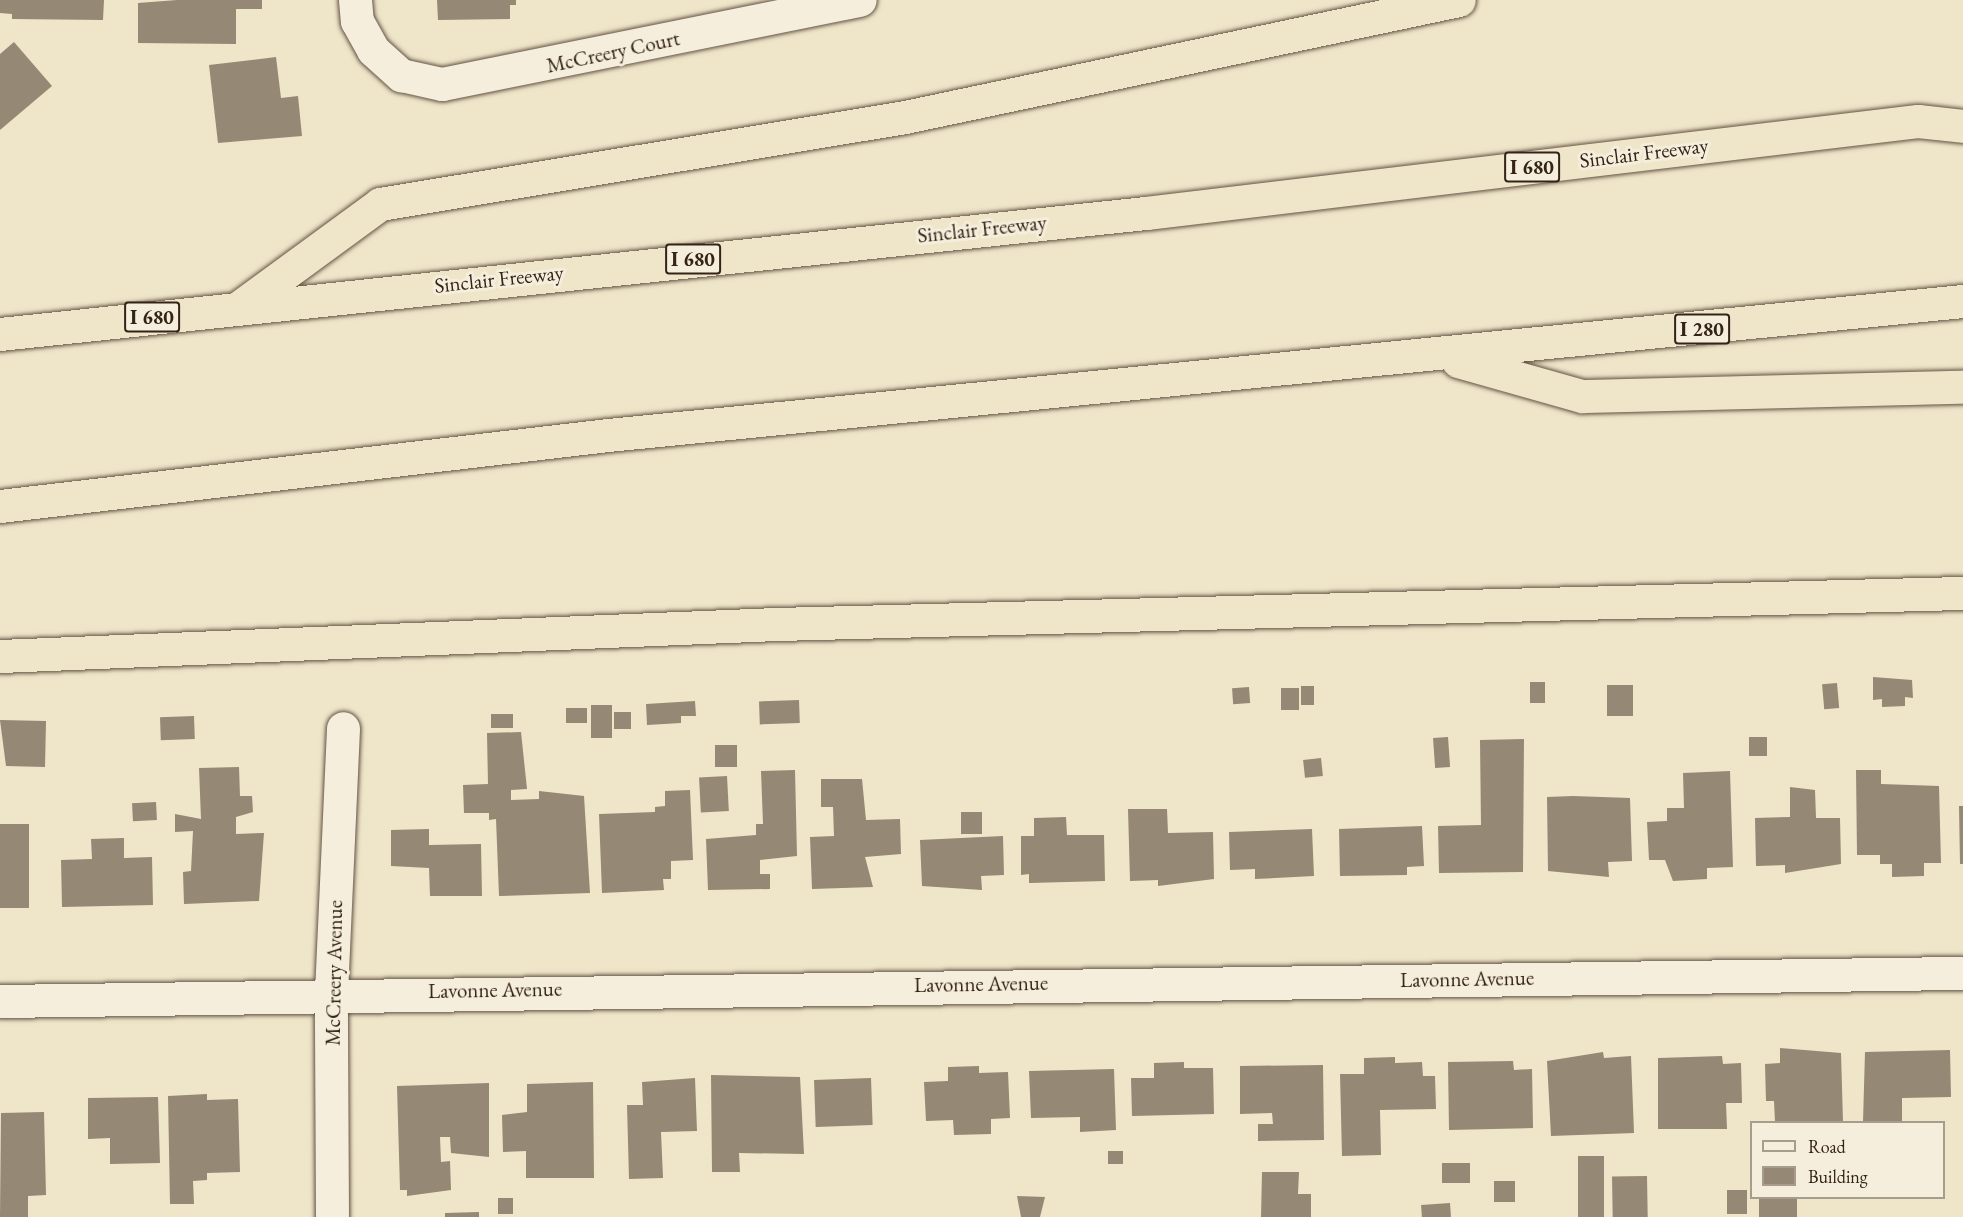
<!DOCTYPE html>
<html>
<head>
<meta charset="utf-8">
<style>
	body { margin:0 }
	#map { position:relative; width:1963px; height:1217px; overflow:hidden; background:#efe5c9; font-family:"EB Garamond",serif }
	div>[style] { position:absolute }
	.building>* { inset:0; background:#958874; transform-origin:0 0 }
	.roads { filter:drop-shadow(0 0 2px #635444) drop-shadow(0 0 2px #635444) }
	.street>* { height:33px; margin:-16.5px; padding:0 16.5px; transform-origin:16.5px; border-radius:16.5px; background:#f5eedc }
	.highway>* { height:33px; margin:-16.5px; padding:0 16.5px; transform-origin:16.5px; border-radius:16.5px; background:#efe5c9 }
	span { translate:-50% -50%; white-space:nowrap; text-align:center; line-height:1.15; -webkit-text-stroke:6px #f5eedc; paint-order:stroke }
	.shield-label span { padding:2px 4px; background:#f5eedc; border:2px solid; border-radius:4px; -webkit-text-stroke-width:0 }
	.shield-label { font-size:20px; color:#342317; font-weight:700 }
	.street-label { font-size:21px; color:#342317 }
	.legend { position:absolute; left:1750px; top:1121px; width:195px; height:78px; box-sizing:border-box; background:#f5eedc; border:2px solid #a89d8d; margin:0; padding:8px 10px; list-style:none; font-size:18px; color:#342317 }
	.legend li { display:flex; align-items:center; gap:12px; height:30px }
	.legend b { width:30px; border:2px solid #a89d8d }
</style>
</head>
<body>
<div id="map">
	<div class="building">
		<i style="clip-path:polygon(0 0,104px 0,103px 20px,12px 19px,12px 14px,0 13px)"></i>
		<i style="clip-path:polygon(177px 0,262px 0,262px 9px,236px 9px,236px 44px,138px 43px,138px 3px)"></i>
		<i style="clip-path:polygon(437px 0,516px 0,516px 5px,510px 5px,510px 19px,438px 20px)"></i>
		<i style="clip-path:polygon(14px 42px,52px 86px,0 130px,0 54px)"></i>
		<i style="clip-path:polygon(276px 57px,281px 98px,298px 96px,302px 136px,218px 143px,209px 65px)"></i>
		<i style="clip-path:polygon(1873px 677px,1912px 680px,1913px 698px,1905px 697px,1905px 706px,1882px 707px,1882px 699px,1873px 700px)"></i>
		<i style="left:1530px;top:682px;width:15px;height:21px"></i>
		<i style="left:1837px;top:683px;width:25px;height:15px;rotate:85deg"></i>
		<i style="left:1607px;top:685px;width:26px;height:31px"></i>
		<i style="left:1314px;top:686px;width:19px;height:13px;rotate:90deg"></i>
		<i style="left:1249px;top:687px;width:16px;height:17px;rotate:86deg"></i>
		<i style="left:1299px;top:688px;width:22px;height:18px;rotate:90deg"></i>
		<i style="left:799px;top:700px;width:23px;height:40px;rotate:88deg"></i>
		<i style="clip-path:polygon(695px 701px,696px 716px,681px 716px,681px 723px,647px 725px,646px 704px)"></i>
		<i style="left:591px;top:705px;width:21px;height:33px"></i>
		<i style="left:566px;top:708px;width:21px;height:15px"></i>
		<i style="left:614px;top:712px;width:17px;height:17px"></i>
		<i style="left:491px;top:714px;width:22px;height:14px"></i>
		<i style="left:194px;top:716px;width:23px;height:34px;rotate:88deg"></i>
		<i style="clip-path:polygon(0 720px,46px 721px,45px 767px,6px 766px)"></i>
		<i style="clip-path:polygon(521px 732px,527px 789px,511px 790px,511px 800px,539px 799px,539px 791px,584px 796px,590px 893px,499px 896px,496px 819px,489px 820px,489px 813px,464px 813px,463px 785px,488px 784px,487px 733px)"></i>
		<i style="left:1448px;top:737px;width:30px;height:15px;rotate:86deg"></i>
		<i style="left:1749px;top:737px;width:18px;height:19px"></i>
		<i style="clip-path:polygon(1524px 739px,1523px 872px,1439px 873px,1438px 826px,1481px 825px,1480px 740px)"></i>
		<i style="left:715px;top:745px;width:22px;height:22px"></i>
		<i style="left:1321px;top:758px;width:18px;height:18px;rotate:84deg"></i>
		<i style="clip-path:polygon(239px 767px,240px 796px,252px 796px,253px 812px,236px 817px,236px 834px,264px 833px,259px 901px,184px 904px,183px 872px,191px 871px,193px 831px,175px 832px,175px 814px,201px 819px,199px 768px)"></i>
		<i style="clip-path:polygon(795px 770px,797px 856px,760px 860px,760px 874px,770px 874px,770px 889px,708px 890px,706px 839px,756px 835px,756px 824px,763px 824px,761px 771px)"></i>
		<i style="clip-path:polygon(1856px 770px,1881px 770px,1881px 784px,1939px 786px,1941px 863px,1924px 863px,1924px 876px,1892px 877px,1892px 864px,1880px 864px,1880px 855px,1857px 855px)"></i>
		<i style="clip-path:polygon(1730px 771px,1733px 867px,1707px 868px,1707px 879px,1673px 881px,1665px 860px,1649px 860px,1647px 822px,1667px 821px,1667px 808px,1684px 808px,1683px 773px)"></i>
		<i style="left:727px;top:776px;width:35px;height:28px;rotate:87deg"></i>
		<i style="clip-path:polygon(821px 779px,862px 779px,866px 820px,900px 819px,901px 854px,865px 857px,873px 887px,812px 889px,810px 837px,834px 836px,833px 807px,821px 807px)"></i>
		<i style="clip-path:polygon(1790px 787px,1815px 790px,1816px 818px,1840px 818px,1841px 864px,1785px 873px,1785px 865px,1756px 866px,1755px 818px,1790px 817px)"></i>
		<i style="clip-path:polygon(690px 790px,693px 860px,671px 861px,671px 879px,663px 879px,664px 890px,602px 893px,599px 814px,655px 812px,655px 807px,665px 806px,665px 791px)"></i>
		<i style="clip-path:polygon(1573px 796px,1630px 798px,1632px 861px,1608px 862px,1609px 877px,1548px 871px,1547px 797px)"></i>
		<i style="left:156px;top:802px;width:18px;height:24px;rotate:87deg"></i>
		<i style="clip-path:polygon(1959px 806px,1963px 806px,1963px 864px,1960px 864px)"></i>
		<i style="clip-path:polygon(1128px 809px,1167px 809px,1168px 833px,1213px 832px,1214px 879px,1158px 886px,1158px 880px,1130px 881px)"></i>
		<i style="left:961px;top:812px;width:21px;height:22px"></i>
		<i style="clip-path:polygon(1066px 817px,1067px 835px,1104px 835px,1105px 881px,1029px 883px,1029px 874px,1021px 875px,1021px 836px,1034px 836px,1034px 818px)"></i>
		<i style="left:0;top:824px;width:29px;height:84px"></i>
		<i style="clip-path:polygon(1422px 826px,1424px 866px,1407px 867px,1407px 875px,1340px 876px,1339px 829px)"></i>
		<i style="clip-path:polygon(429px 829px,429px 845px,481px 844px,482px 896px,430px 896px,429px 868px,391px 866px,391px 830px)"></i>
		<i style="clip-path:polygon(1312px 829px,1314px 876px,1255px 879px,1255px 869px,1230px 870px,1229px 832px)"></i>
		<i style="clip-path:polygon(1003px 836px,1004px 875px,981px 876px,982px 890px,922px 886px,920px 840px)"></i>
		<i style="clip-path:polygon(124px 838px,124px 858px,152px 857px,153px 905px,62px 907px,61px 860px,92px 859px,91px 839px)"></i>
		<i style="clip-path:polygon(1780px 1048px,1841px 1053px,1843px 1122px,1775px 1122px,1774px 1101px,1766px 1101px,1765px 1064px,1780px 1063px)"></i>
		<i style="clip-path:polygon(1950px 1050px,1951px 1097px,1902px 1098px,1902px 1122px,1863px 1122px,1865px 1052px)"></i>
		<i style="clip-path:polygon(1603px 1052px,1604px 1058px,1631px 1056px,1634px 1133px,1551px 1136px,1547px 1061px)"></i>
		<i style="clip-path:polygon(1722px 1056px,1723px 1064px,1741px 1063px,1742px 1103px,1726px 1103px,1727px 1129px,1658px 1129px,1658px 1058px)"></i>
		<i style="clip-path:polygon(1395px 1057px,1395px 1063px,1422px 1062px,1423px 1076px,1435px 1076px,1436px 1109px,1380px 1110px,1381px 1155px,1342px 1156px,1340px 1074px,1364px 1074px,1364px 1058px)"></i>
		<i style="clip-path:polygon(1513px 1061px,1514px 1070px,1532px 1069px,1533px 1128px,1449px 1130px,1448px 1062px)"></i>
		<i style="clip-path:polygon(1184px 1062px,1184px 1068px,1213px 1068px,1214px 1114px,1132px 1116px,1131px 1078px,1154px 1078px,1154px 1063px)"></i>
		<i style="clip-path:polygon(1323px 1065px,1324px 1140px,1258px 1141px,1258px 1124px,1273px 1124px,1272px 1113px,1240px 1114px,1240px 1066px)"></i>
		<i style="clip-path:polygon(979px 1066px,979px 1073px,1008px 1072px,1010px 1118px,991px 1119px,991px 1134px,954px 1135px,953px 1120px,926px 1121px,924px 1082px,948px 1081px,948px 1067px)"></i>
		<i style="clip-path:polygon(1114px 1069px,1116px 1130px,1080px 1132px,1080px 1117px,1031px 1118px,1029px 1071px)"></i>
		<i style="clip-path:polygon(711px 1075px,800px 1077px,804px 1154px,739px 1153px,740px 1172px,712px 1172px)"></i>
		<i style="clip-path:polygon(695px 1078px,697px 1131px,661px 1132px,663px 1178px,629px 1179px,627px 1105px,643px 1105px,642px 1082px)"></i>
		<i style="left:871px;top:1078px;width:47px;height:57px;rotate:88deg"></i>
		<i style="clip-path:polygon(593px 1082px,594px 1178px,526px 1178px,526px 1151px,503px 1152px,502px 1115px,527px 1112px,527px 1084px)"></i>
		<i style="clip-path:polygon(489px 1083px,489px 1157px,451px 1153px,450px 1137px,440px 1137px,441px 1162px,450px 1161px,451px 1190px,407px 1196px,407px 1190px,400px 1190px,397px 1086px)"></i>
		<i style="clip-path:polygon(207px 1094px,207px 1100px,238px 1099px,240px 1172px,207px 1173px,207px 1180px,193px 1181px,194px 1204px,170px 1204px,168px 1096px)"></i>
		<i style="clip-path:polygon(158px 1097px,160px 1163px,110px 1164px,110px 1138px,88px 1139px,88px 1098px)"></i>
		<i style="clip-path:polygon(44px 1112px,46px 1195px,28px 1196px,28px 1217px,0 1217px,1px 1113px)"></i>
		<i style="left:1108px;top:1151px;width:15px;height:13px"></i>
		<i style="left:1578px;top:1156px;width:26px;height:61px"></i>
		<i style="left:1442px;top:1163px;width:28px;height:20px"></i>
		<i style="clip-path:polygon(1262px 1172px,1299px 1172px,1298px 1194px,1311px 1194px,1311px 1217px,1261px 1217px)"></i>
		<i style="left:1647px;top:1176px;width:41px;height:35px;rotate:89deg"></i>
		<i style="left:1494px;top:1181px;width:21px;height:21px"></i>
		<i style="left:1727px;top:1190px;width:20px;height:24px"></i>
		<i style="clip-path:polygon(1017px 1196px,1045px 1197px,1040px 1217px,1021px 1217px)"></i>
		<i style="left:513px;top:1198px;width:16px;height:15px;rotate:90deg"></i>
		<i style="left:1759px;top:1198px;width:38px;height:19px"></i>
		<i style="left:1450px;top:1203px;width:14px;height:29px;rotate:86deg"></i>
		<i style="clip-path:polygon(479px 1212px,479px 1217px,445px 1217px,445px 1213px)"></i>
	</div>
	<div class="roads">
		<div class="street">
			<i style="left:355px;top:0;width:21px;rotate:85deg"></i>
			<i style="left:357px;top:21px;width:33px;rotate:61deg"></i>
			<i style="left:373px;top:50px;width:38px;rotate:42deg"></i>
			<i style="left:401px;top:75px;width:42px;rotate:12.4deg"></i>
			<i style="left:442px;top:84px;width:426px;rotate:-11.4deg"></i>
			<i style="left:0;top:1001px;width:1963px;rotate:-0.82deg"></i>
			<i style="left:332px;top:1217px;width:224px;rotate:-90.3deg"></i>
			<i style="left:331px;top:993px;width:265px;rotate:-87.4deg"></i>
		</div>
		<div class="highway">
			<i style="left:242px;top:305px;width:171px;rotate:-36.2deg"></i>
			<i style="left:380px;top:204px;width:532px;rotate:-9.41deg"></i>
			<i style="left:905px;top:117px;width:566px;rotate:-11.93deg"></i>
			<i style="left:0;top:334px;width:1152px;rotate:-6.03deg"></i>
			<i style="left:1146px;top:213px;width:777px;rotate:-6.8deg"></i>
			<i style="left:1918px;top:121px;width:45px;rotate:6.3deg"></i>
			<i style="left:1458px;top:361px;width:129px;rotate:15.8deg"></i>
			<i style="left:1582px;top:396px;width:381px;rotate:-1.4deg"></i>
			<i style="left:0;top:506px;width:612px;rotate:-6.66deg"></i>
			<i style="left:608px;top:435px;width:1362px;rotate:-5.65deg"></i>
			<i style="left:0;top:656px;width:778px;rotate:-2.36deg"></i>
			<i style="left:777px;top:624px;width:1186px;rotate:-1.5deg"></i>
		</div>
	</div>
	<div class="shield-label">
		<span style="left:1532px;top:167px">I 680</span>
		<span style="left:693px;top:259px">I 680</span>
		<span style="left:152px;top:317px">I 680</span>
		<span style="left:1702px;top:329px">I 280</span>
	</div>
	<div class="street-label">
		<span style="left:613px;top:52px;rotate:-12deg">McCreery Court</span>
		<span style="left:1644px;top:153px;rotate:-7deg">Sinclair Freeway</span>
		<span style="left:982px;top:229px;rotate:-6deg">Sinclair Freeway</span>
		<span style="left:499px;top:279px;rotate:-6deg">Sinclair Freeway</span>
		<span style="left:334px;top:973px;rotate:-89deg">McCreery Avenue</span>
		<span style="left:1467px;top:979px;rotate:-1deg">Lavonne Avenue</span>
		<span style="left:981px;top:984px;rotate:-1deg">Lavonne Avenue</span>
		<span style="left:495px;top:990px;rotate:-1deg">Lavonne Avenue</span>
	</div>
	<ul class="legend">
	<li><b style="height:8px;background:#f5eedc"></b>Road</li>
	<li><b style="height:16px;background:#958874"></b>Building</li>
	</ul>
</div>
</body>
</html>
